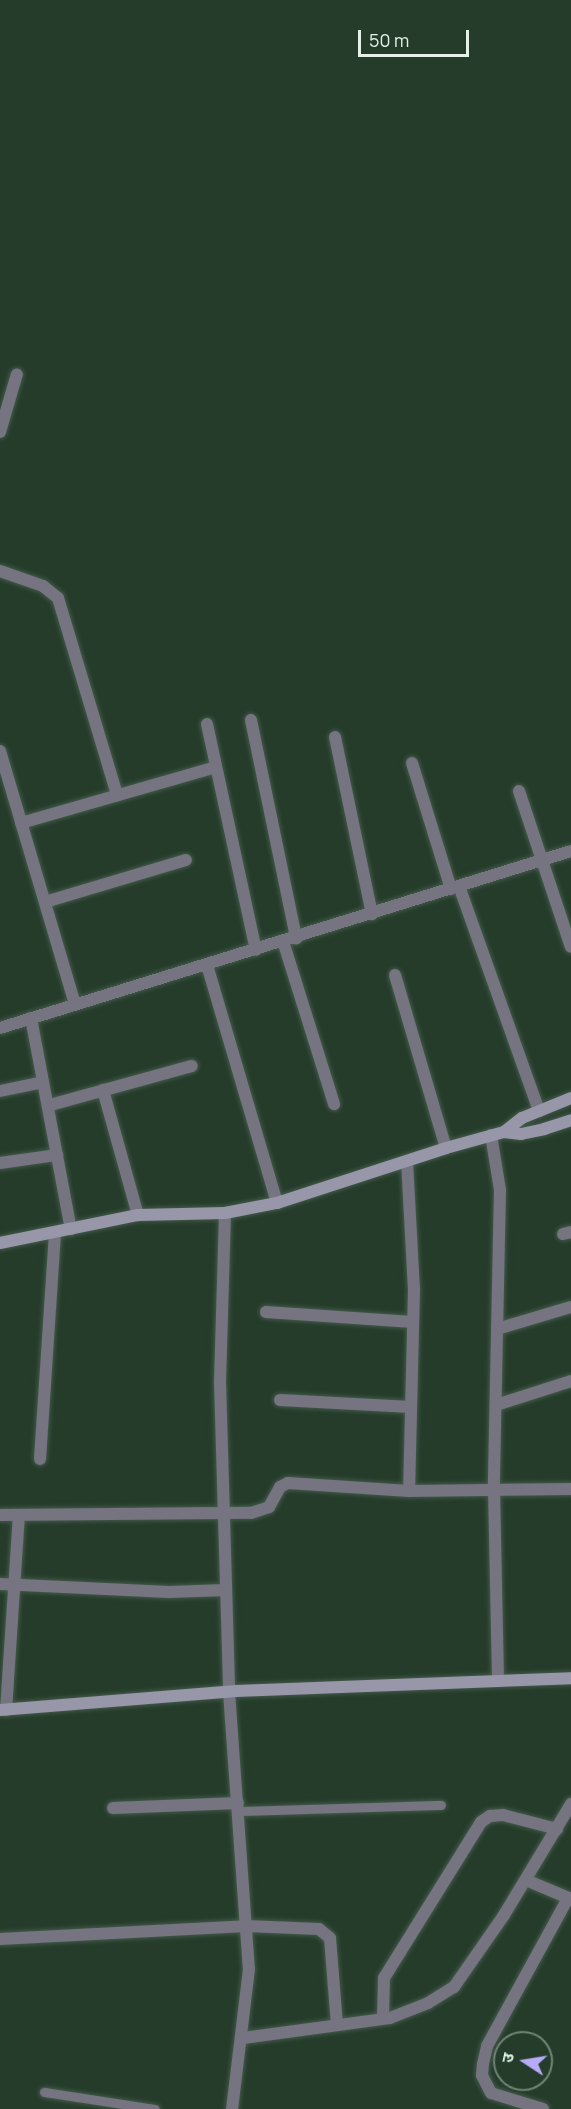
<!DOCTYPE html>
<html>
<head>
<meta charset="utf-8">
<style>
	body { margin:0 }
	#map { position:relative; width:571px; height:2109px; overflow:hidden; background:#253c2b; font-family:Manrope,"Noto Sans Devanagari",sans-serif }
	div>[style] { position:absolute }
	.roads { filter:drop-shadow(0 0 2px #435949) drop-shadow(0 0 2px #435949) }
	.lane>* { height:9px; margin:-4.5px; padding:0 4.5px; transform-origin:4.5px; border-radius:4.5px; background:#757480 }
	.street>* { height:12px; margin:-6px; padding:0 6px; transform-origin:6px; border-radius:6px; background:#757480 }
	.secondary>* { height:12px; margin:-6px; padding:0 6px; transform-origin:6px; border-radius:6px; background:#9896a9 }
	span { translate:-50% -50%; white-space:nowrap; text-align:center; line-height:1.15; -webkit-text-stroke:6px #253c2b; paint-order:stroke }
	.north { position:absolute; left:493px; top:2031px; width:60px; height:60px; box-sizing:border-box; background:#253c2b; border:2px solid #718476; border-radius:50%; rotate:282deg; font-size:16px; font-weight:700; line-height:24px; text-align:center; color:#e3f1e6 }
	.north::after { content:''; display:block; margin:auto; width:21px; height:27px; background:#b7abf8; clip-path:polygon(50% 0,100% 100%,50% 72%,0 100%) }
	.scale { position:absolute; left:358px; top:30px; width:111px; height:27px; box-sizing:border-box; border:3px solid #e3f1e6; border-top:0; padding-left:8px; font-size:18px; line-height:21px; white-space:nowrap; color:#e3f1e6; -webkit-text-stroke:4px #253c2b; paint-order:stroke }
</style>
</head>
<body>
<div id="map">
	<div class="roads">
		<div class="lane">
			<i style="left:238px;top:1811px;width:203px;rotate:-1.7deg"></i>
			<i style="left:44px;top:2092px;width:112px;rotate:8.7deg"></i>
		</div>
		<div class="street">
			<i style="left:0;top:432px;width:60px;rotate:-73.7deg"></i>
			<i style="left:0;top:571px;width:46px;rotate:19.2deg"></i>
			<i style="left:43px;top:586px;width:19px;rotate:39deg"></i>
			<i style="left:58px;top:598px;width:206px;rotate:73.3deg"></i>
			<i style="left:251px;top:720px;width:223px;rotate:78.3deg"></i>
			<i style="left:207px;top:724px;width:231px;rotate:77.8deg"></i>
			<i style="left:335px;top:737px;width:181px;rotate:78.2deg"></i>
			<i style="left:0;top:751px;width:264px;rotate:73.5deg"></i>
			<i style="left:412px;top:763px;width:132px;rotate:72.8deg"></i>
			<i style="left:519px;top:791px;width:164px;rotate:71.6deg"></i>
			<i style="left:21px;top:823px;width:203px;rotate:-16deg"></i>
			<i style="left:459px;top:886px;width:239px;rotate:70.4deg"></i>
			<i style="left:45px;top:902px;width:147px;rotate:-16.6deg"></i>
			<i style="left:283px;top:941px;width:171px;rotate:72.6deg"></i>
			<i style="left:207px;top:965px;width:248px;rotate:73.6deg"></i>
			<i style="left:395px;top:975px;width:180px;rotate:73.6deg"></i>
			<i style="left:31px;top:1018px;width:215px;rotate:79.3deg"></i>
			<i style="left:0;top:1028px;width:598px;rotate:-17.22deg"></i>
			<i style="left:103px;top:1090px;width:130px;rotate:74.4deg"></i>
			<i style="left:0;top:1091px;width:44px;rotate:-11.8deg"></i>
			<i style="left:50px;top:1105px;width:147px;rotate:-15.4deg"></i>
			<i style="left:491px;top:1135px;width:56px;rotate:80.7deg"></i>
			<i style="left:500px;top:1190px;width:298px;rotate:91.2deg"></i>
			<i style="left:494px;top:1488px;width:193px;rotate:88.8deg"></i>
			<i style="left:407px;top:1161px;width:128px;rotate:86.9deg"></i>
			<i style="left:414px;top:1289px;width:202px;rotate:91.4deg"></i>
			<i style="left:0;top:1163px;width:58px;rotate:-8deg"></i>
			<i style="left:225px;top:1213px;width:169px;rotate:91.7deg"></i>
			<i style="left:220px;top:1382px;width:310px;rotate:88.3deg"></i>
			<i style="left:229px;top:1692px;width:278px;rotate:85.9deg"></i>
			<i style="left:249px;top:1969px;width:141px;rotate:96.9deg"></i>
			<i style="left:563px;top:1234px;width:8px;rotate:-14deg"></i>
			<i style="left:266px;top:1312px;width:147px;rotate:3.9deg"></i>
			<i style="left:497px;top:1329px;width:77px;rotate:-16.6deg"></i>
			<i style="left:280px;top:1400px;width:131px;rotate:3.1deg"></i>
			<i style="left:496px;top:1405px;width:79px;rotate:-17.7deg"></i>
			<i style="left:40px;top:1459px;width:227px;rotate:-86.2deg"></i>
			<i style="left:0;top:1515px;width:251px;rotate:-0.5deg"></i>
			<i style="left:251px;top:1513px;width:19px;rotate:-18deg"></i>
			<i style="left:269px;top:1507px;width:23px;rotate:-61deg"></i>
			<i style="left:280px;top:1487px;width:9px;rotate:-27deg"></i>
			<i style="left:288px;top:1483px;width:121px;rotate:3.8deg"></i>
			<i style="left:409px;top:1491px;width:162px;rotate:-0.7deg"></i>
			<i style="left:0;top:1584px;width:169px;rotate:2.7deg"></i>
			<i style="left:169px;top:1592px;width:57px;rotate:-2deg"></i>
			<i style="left:6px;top:1710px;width:195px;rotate:-86.2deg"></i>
			<i style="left:113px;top:1808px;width:125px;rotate:-2.3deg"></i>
			<i style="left:526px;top:1880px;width:49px;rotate:22.9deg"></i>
			<i style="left:0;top:1939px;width:246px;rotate:-3deg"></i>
			<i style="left:246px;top:1926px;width:73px;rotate:2.4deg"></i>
			<i style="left:319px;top:1929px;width:14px;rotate:39deg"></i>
			<i style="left:330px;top:1938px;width:87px;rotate:85.4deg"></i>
			<i style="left:383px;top:2018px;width:40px;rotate:-88.6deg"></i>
			<i style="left:384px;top:1978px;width:184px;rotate:-58.1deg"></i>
			<i style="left:481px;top:1822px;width:11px;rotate:-34deg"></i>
			<i style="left:490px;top:1816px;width:13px;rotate:-4deg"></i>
			<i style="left:503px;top:1815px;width:56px;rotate:14.5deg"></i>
			<i style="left:243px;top:2038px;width:148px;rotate:-7.7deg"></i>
			<i style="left:390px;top:2018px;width:41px;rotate:-21.5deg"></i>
			<i style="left:428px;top:2003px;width:31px;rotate:-32deg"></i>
			<i style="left:454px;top:1987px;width:88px;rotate:-55.2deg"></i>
			<i style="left:504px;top:1915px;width:130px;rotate:-58.9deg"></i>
			<i style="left:543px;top:2109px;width:54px;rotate:-162.9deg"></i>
			<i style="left:491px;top:2093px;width:20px;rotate:-117deg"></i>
			<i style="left:482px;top:2075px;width:11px;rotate:-85deg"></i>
			<i style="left:483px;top:2064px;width:18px;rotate:-77deg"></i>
			<i style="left:487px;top:2046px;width:169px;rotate:-61.3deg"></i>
		</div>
		<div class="secondary">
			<i style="left:504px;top:1132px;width:23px;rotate:-38deg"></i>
			<i style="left:522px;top:1118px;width:53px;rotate:-22.2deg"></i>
			<i style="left:0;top:1243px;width:141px;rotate:-11.5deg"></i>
			<i style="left:138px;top:1215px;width:87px;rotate:-1.3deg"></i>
			<i style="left:225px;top:1213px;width:53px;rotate:-10.9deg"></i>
			<i style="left:277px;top:1203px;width:178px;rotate:-18deg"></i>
			<i style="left:446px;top:1148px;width:60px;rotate:-15.4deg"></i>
			<i style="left:504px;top:1132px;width:17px;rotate:7deg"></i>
			<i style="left:521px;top:1134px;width:24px;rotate:-12deg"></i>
			<i style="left:544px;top:1129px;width:28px;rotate:-18deg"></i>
			<i style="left:0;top:1710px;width:237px;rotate:-4.6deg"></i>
			<i style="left:236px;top:1691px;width:335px;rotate:-2.2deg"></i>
		</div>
	</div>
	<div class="north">उ</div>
	<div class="scale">50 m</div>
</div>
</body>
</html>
